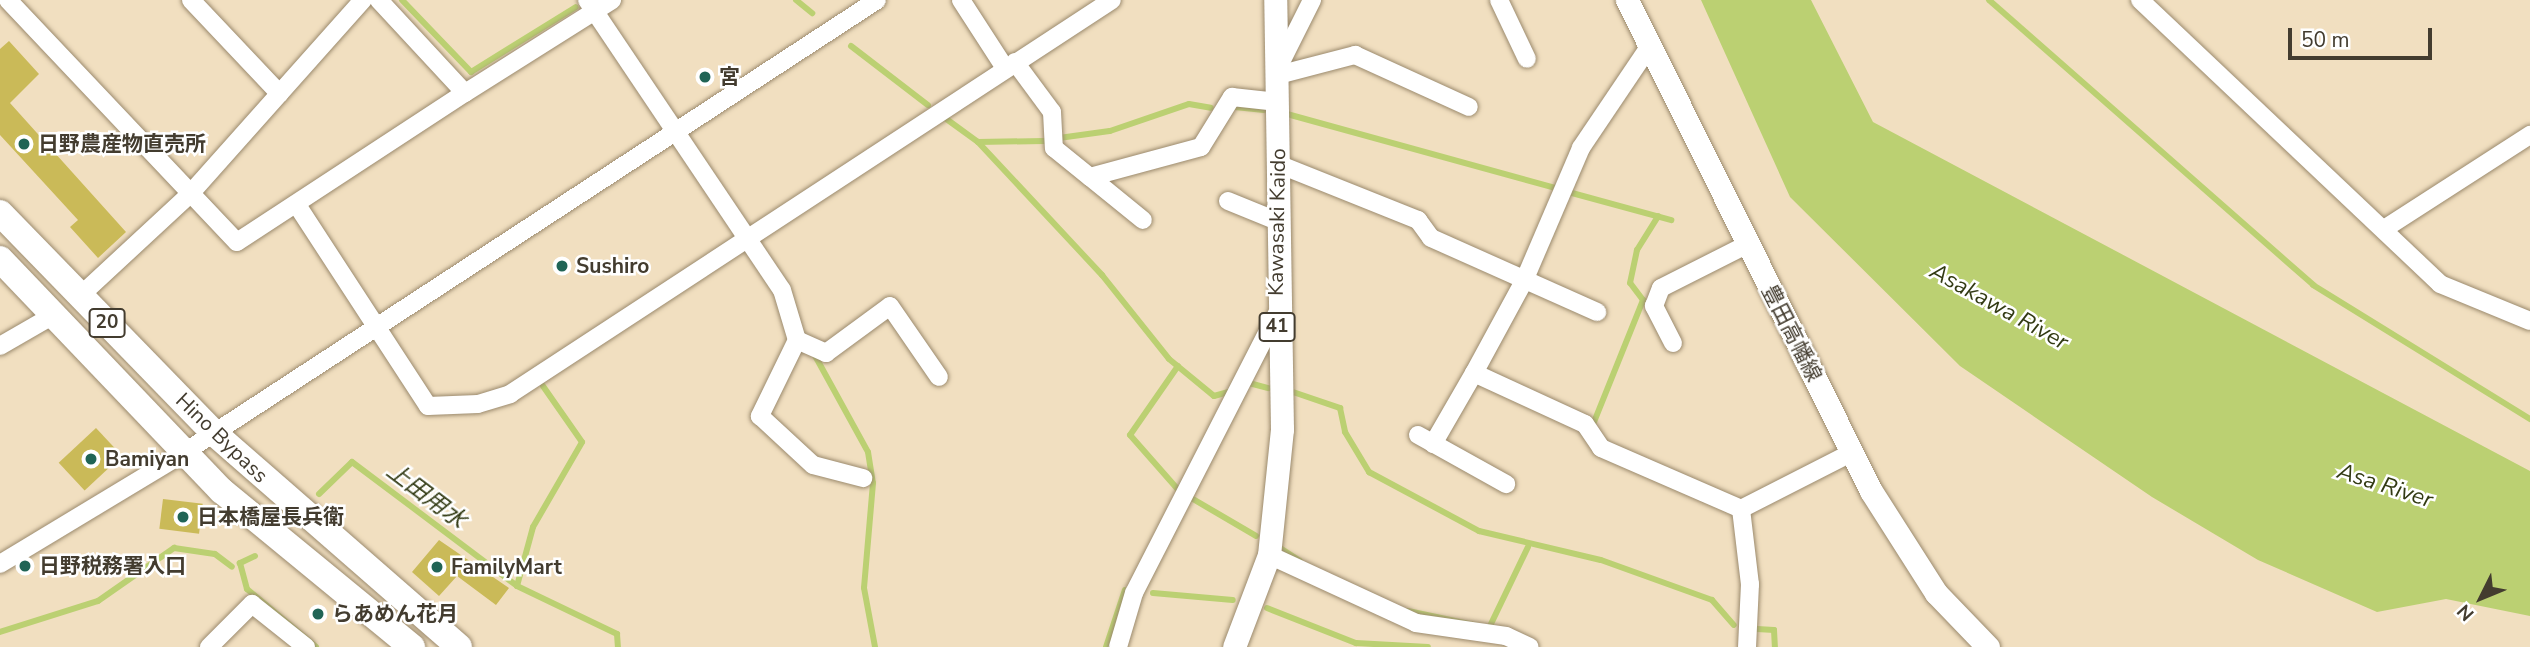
<!DOCTYPE html>
<html>
<head>
<meta charset="utf-8">
<style>
	body { margin:0 }
	#map { position:relative; width:2530px; height:647px; overflow:hidden; background:#f1dfc0; font-family:"Nunito Sans","Noto Sans JP",sans-serif }
	div>[style] { position:absolute }
	.water>* { inset:0; background:#bbd072 }
	.stream>* { height:6px; margin:-3px; padding:0 3px; transform-origin:3px; border-radius:3px; background:#bbd072 }
	.building>* { inset:0; background:#caba58; transform-origin:0 0 }
	.roads { filter:drop-shadow(0 0 2px #9b8a6d) drop-shadow(0 0 2px #9b8a6d) }
	.minor>* { height:18px; margin:-9px; padding:0 9px; transform-origin:9px; border-radius:9px; background:#fff }
	.major>* { height:23px; margin:-11.5px; padding:0 11.5px; transform-origin:11.5px; border-radius:11.5px; background:#fff }
	.highway>* { height:26px; margin:-13px; padding:0 13px; transform-origin:13px; border-radius:13px; background:#fff }
	.dots>* { width:19px; height:19px; translate:-50% -50%; box-sizing:border-box; border:4px solid #fff; border-radius:50% }
	span { translate:-50% -50%; white-space:nowrap; text-align:center; line-height:1.15; -webkit-text-stroke:5px #fff; paint-order:stroke }
	.shield-label span { padding:2px 5px; background:#fff; border:2px solid; border-radius:5px; -webkit-text-stroke-width:0 }
	.shield-label { font-size:19px; color:#433c2f; font-weight:700 }
	.poi-label { font-size:21px; color:#433c2f; font-weight:700 }
	.left { translate:0 -50%; text-align:left }
	.street-label { font-size:21px; color:#433c2f }
	.water-label { font-size:23px; color:#323a13; font-style:italic }
	.north { position:absolute; left:2446px; top:563px; width:70px; height:70px; -webkit-text-stroke:5px #fff; paint-order:stroke; rotate:227deg; font-size:19px; font-weight:700; line-height:28px; text-align:center; color:#433c2f }
	.north::after { content:''; display:block; margin:auto; width:24px; height:32px; background:#433c2f; clip-path:polygon(50% 0,100% 100%,50% 72%,0 100%) }
	.scale { position:absolute; left:2288px; top:28px; width:144px; height:32px; box-sizing:border-box; border:4px solid #433c2f; border-top:0; padding-left:9px; font-size:21px; line-height:24px; white-space:nowrap; color:#433c2f; -webkit-text-stroke:5px #fff; paint-order:stroke }
</style>
</head>
<body>
<div id="map">
	<div class="water">
		<i style="clip-path:polygon(1701px 0,1811px 0,1873px 122px,2530px 471px,2530px 616px,2446px 599px,2377px 612px,2258px 560px,2152px 497px,1960px 366px,1790px 197px)"></i>
	</div>
	<div class="stream">
		<i style="left:402px;top:0;width:100px;rotate:46.2deg"></i>
		<i style="left:471px;top:72px;width:123px;rotate:-31.8deg"></i>
		<i style="left:796px;top:0;width:21px;rotate:39deg"></i>
		<i style="left:1989px;top:0;width:432px;rotate:41.3deg"></i>
		<i style="left:2313px;top:285px;width:255px;rotate:31.7deg"></i>
		<i style="left:851px;top:46px;width:97px;rotate:37.5deg"></i>
		<i style="left:1235px;top:107px;width:29px;rotate:6deg"></i>
		<i style="left:1287px;top:114px;width:278px;rotate:15.4deg"></i>
		<i style="left:945px;top:118px;width:41px;rotate:36deg"></i>
		<i style="left:978px;top:142px;width:182px;rotate:47deg"></i>
		<i style="left:1102px;top:275px;width:107px;rotate:51.4deg"></i>
		<i style="left:1169px;top:359px;width:58px;rotate:39.4deg"></i>
		<i style="left:1214px;top:396px;width:18px;rotate:-16deg"></i>
		<i style="left:1059px;top:138px;width:51px;rotate:-7.8deg"></i>
		<i style="left:1110px;top:131px;width:83px;rotate:-18.9deg"></i>
		<i style="left:1189px;top:104px;width:22px;rotate:10deg"></i>
		<i style="left:978px;top:142px;width:66px;rotate:-0.9deg"></i>
		<i style="left:1572px;top:193px;width:103px;rotate:15.3deg"></i>
		<i style="left:813px;top:352px;width:114px;rotate:61.2deg"></i>
		<i style="left:868px;top:452px;width:31px;rotate:81deg"></i>
		<i style="left:873px;top:483px;width:105px;rotate:94.9deg"></i>
		<i style="left:864px;top:588px;width:60px;rotate:79.4deg"></i>
		<i style="left:1178px;top:366px;width:84px;rotate:124.8deg"></i>
		<i style="left:1130px;top:435px;width:77px;rotate:48.7deg"></i>
		<i style="left:1249px;top:383px;width:20px;rotate:15deg"></i>
		<i style="left:1293px;top:392px;width:50px;rotate:18.8deg"></i>
		<i style="left:1340px;top:408px;width:25px;rotate:78deg"></i>
		<i style="left:1345px;top:432px;width:47px;rotate:59deg"></i>
		<i style="left:1369px;top:472px;width:125px;rotate:28.2deg"></i>
		<i style="left:1479px;top:531px;width:125px;rotate:13.4deg"></i>
		<i style="left:1601px;top:560px;width:118px;rotate:19.8deg"></i>
		<i style="left:1712px;top:600px;width:33px;rotate:49deg"></i>
		<i style="left:1592px;top:427px;width:137px;rotate:-68.1deg"></i>
		<i style="left:1643px;top:300px;width:21px;rotate:-127deg"></i>
		<i style="left:1630px;top:283px;width:34px;rotate:-78deg"></i>
		<i style="left:1637px;top:250px;width:40px;rotate:-58deg"></i>
		<i style="left:319px;top:494px;width:46px;rotate:-44.1deg"></i>
		<i style="left:352px;top:462px;width:206px;rotate:36.9deg"></i>
		<i style="left:517px;top:586px;width:111px;rotate:25.6deg"></i>
		<i style="left:617px;top:634px;width:13px;rotate:86deg"></i>
		<i style="left:1193px;top:499px;width:73px;rotate:30.4deg"></i>
		<i style="left:1277px;top:546px;width:27px;rotate:33deg"></i>
		<i style="left:255px;top:556px;width:17px;rotate:155deg"></i>
		<i style="left:240px;top:563px;width:27px;rotate:75deg"></i>
		<i style="left:247px;top:589px;width:90px;rotate:40deg"></i>
		<i style="left:517px;top:586px;width:61px;rotate:-74.8deg"></i>
		<i style="left:533px;top:527px;width:98px;rotate:-60deg"></i>
		<i style="left:582px;top:442px;width:68px;rotate:-124.9deg"></i>
		<i style="left:1153px;top:593px;width:80px;rotate:5deg"></i>
		<i style="left:1267px;top:608px;width:96px;rotate:21.5deg"></i>
		<i style="left:1356px;top:643px;width:72px;rotate:3.2deg"></i>
		<i style="left:1408px;top:611px;width:83px;rotate:11.9deg"></i>
		<i style="left:1489px;top:628px;width:90px;rotate:-64.3deg"></i>
		<i style="left:1757px;top:629px;width:17px;rotate:3deg"></i>
		<i style="left:1774px;top:630px;width:17px;rotate:87deg"></i>
		<i style="left:0;top:632px;width:103px;rotate:-17.6deg"></i>
		<i style="left:98px;top:601px;width:93px;rotate:-34.9deg"></i>
		<i style="left:174px;top:548px;width:41px;rotate:8.3deg"></i>
		<i style="left:215px;top:554px;width:21px;rotate:37deg"></i>
		<i style="left:1106px;top:647px;width:60px;rotate:-71.6deg"></i>
	</div>
	<div class="building">
		<i style="clip-path:polygon(9px 41px,39px 74px,10px 103px,126px 232px,98px 258px,70px 227px,78px 220px,0 135px,0 49px)"></i>
		<i style="left:96px;top:428px;width:38px;height:51px;rotate:47deg"></i>
		<i style="left:163px;top:499px;width:40px;height:30px;rotate:7deg"></i>
		<i style="clip-path:polygon(439px 540px,509px 588px,496px 605px,457px 576px,439px 596px,412px 572px)"></i>
	</div>
	<div class="roads">
		<div class="minor">
			<i style="left:8px;top:0;width:333px;rotate:46.6deg"></i>
			<i style="left:237px;top:242px;width:272px;rotate:-33.2deg"></i>
			<i style="left:465px;top:93px;width:127px;rotate:-132.8deg"></i>
			<i style="left:191px;top:0;width:129px;rotate:46.6deg"></i>
			<i style="left:587px;top:0;width:349px;rotate:56.1deg"></i>
			<i style="left:782px;top:290px;width:52px;rotate:73.3deg"></i>
			<i style="left:797px;top:340px;width:85px;rotate:116deg"></i>
			<i style="left:760px;top:416px;width:72px;rotate:42.8deg"></i>
			<i style="left:813px;top:465px;width:52px;rotate:14.6deg"></i>
			<i style="left:961px;top:0;width:81px;rotate:57.1deg"></i>
			<i style="left:1499px;top:0;width:65px;rotate:64.6deg"></i>
			<i style="left:2140px;top:0;width:413px;rotate:43.4deg"></i>
			<i style="left:2440px;top:284px;width:97px;rotate:22.3deg"></i>
			<i style="left:1649px;top:47px;width:122px;rotate:124deg"></i>
			<i style="left:1581px;top:148px;width:145px;rotate:113.2deg"></i>
			<i style="left:1524px;top:281px;width:105px;rotate:118.5deg"></i>
			<i style="left:1474px;top:373px;width:122px;rotate:24.7deg"></i>
			<i style="left:1585px;top:424px;width:29px;rotate:56deg"></i>
			<i style="left:1601px;top:448px;width:153px;rotate:23.5deg"></i>
			<i style="left:1741px;top:509px;width:126px;rotate:-27deg"></i>
			<i style="left:1015px;top:62px;width:62px;rotate:53.5deg"></i>
			<i style="left:1052px;top:112px;width:36px;rotate:87deg"></i>
			<i style="left:1054px;top:148px;width:46px;rotate:38.9deg"></i>
			<i style="left:1090px;top:177px;width:115px;rotate:-15.1deg"></i>
			<i style="left:1201px;top:147px;width:59px;rotate:-58.2deg"></i>
			<i style="left:1232px;top:97px;width:46px;rotate:6.2deg"></i>
			<i style="left:1278px;top:68px;width:76px;rotate:-63.4deg"></i>
			<i style="left:1278px;top:75px;width:80px;rotate:-14.6deg"></i>
			<i style="left:1355px;top:55px;width:125px;rotate:24.5deg"></i>
			<i style="left:465px;top:93px;width:174px;rotate:-32.3deg"></i>
			<i style="left:1278px;top:164px;width:151px;rotate:21.8deg"></i>
			<i style="left:1418px;top:220px;width:22px;rotate:54deg"></i>
			<i style="left:1431px;top:238px;width:182px;rotate:24deg"></i>
			<i style="left:1090px;top:177px;width:68px;rotate:39.1deg"></i>
			<i style="left:1228px;top:201px;width:53px;rotate:22.2deg"></i>
			<i style="left:297px;top:205px;width:240px;rotate:56.9deg"></i>
			<i style="left:428px;top:406px;width:50px;rotate:-2.3deg"></i>
			<i style="left:478px;top:404px;width:34px;rotate:-17deg"></i>
			<i style="left:510px;top:394px;width:719px;rotate:-33.2deg"></i>
			<i style="left:2384px;top:229px;width:174px;rotate:-32.8deg"></i>
			<i style="left:81px;top:295px;width:149px;rotate:-42.8deg"></i>
			<i style="left:190px;top:194px;width:260px;rotate:-48.3deg"></i>
			<i style="left:797px;top:340px;width:32px;rotate:24deg"></i>
			<i style="left:826px;top:353px;width:79px;rotate:-36.3deg"></i>
			<i style="left:890px;top:306px;width:86px;rotate:55.4deg"></i>
			<i style="left:1673px;top:343px;width:42px;rotate:-117.2deg"></i>
			<i style="left:1654px;top:306px;width:19px;rotate:-69deg"></i>
			<i style="left:1661px;top:288px;width:97px;rotate:-26.8deg"></i>
			<i style="left:0;top:346px;width:60px;rotate:-30deg"></i>
			<i style="left:1418px;top:435px;width:101px;rotate:29.1deg"></i>
			<i style="left:1433px;top:444px;width:82px;rotate:-60deg"></i>
			<i style="left:1741px;top:509px;width:76px;rotate:83.2deg"></i>
			<i style="left:1750px;top:584px;width:63px;rotate:92.7deg"></i>
			<i style="left:1269px;top:555px;width:162px;rotate:24.8deg"></i>
			<i style="left:1416px;top:623px;width:91px;rotate:8.2deg"></i>
			<i style="left:1506px;top:636px;width:26px;rotate:25deg"></i>
			<i style="left:0;top:564px;width:213px;rotate:-31.1deg"></i>
			<i style="left:182px;top:454px;width:830px;rotate:-33.15deg"></i>
			<i style="left:209px;top:647px;width:61px;rotate:-45deg"></i>
			<i style="left:252px;top:604px;width:69px;rotate:38.5deg"></i>
			<i style="left:1118px;top:647px;width:56px;rotate:-73.5deg"></i>
			<i style="left:1134px;top:593px;width:314px;rotate:-62.9deg"></i>
		</div>
		<div class="major">
			<i style="left:1627px;top:0;width:548px;rotate:63.58deg"></i>
			<i style="left:1871px;top:491px;width:121px;rotate:57.5deg"></i>
			<i style="left:1936px;top:593px;width:75px;rotate:46.1deg"></i>
			<i style="left:1234px;top:647px;width:98px;rotate:-69.2deg"></i>
			<i style="left:1269px;top:555px;width:127px;rotate:-84.1deg"></i>
			<i style="left:1282px;top:429px;width:429px;rotate:-90.9deg"></i>
		</div>
		<div class="highway">
			<i style="left:0;top:213px;width:307px;rotate:45.8deg"></i>
			<i style="left:214px;top:433px;width:325px;rotate:41.1deg"></i>
			<i style="left:0;top:259px;width:321px;rotate:46.3deg"></i>
			<i style="left:222px;top:491px;width:246px;rotate:39.4deg"></i>
		</div>
	</div>
	<div class="dots">
		<i style="left:705px;top:77px;background:#206455"></i>
		<i style="left:24px;top:144px;background:#206455"></i>
		<i style="left:562px;top:266px;background:#206455"></i>
		<i style="left:91px;top:459px;background:#206455"></i>
		<i style="left:183px;top:517px;background:#206455"></i>
		<i style="left:25px;top:566px;background:#206455"></i>
		<i style="left:437px;top:567px;background:#206455"></i>
		<i style="left:318px;top:614px;background:#206455"></i>
	</div>
	<div class="shield-label">
		<span style="left:107px;top:323px">20</span>
		<span style="left:1277px;top:327px">41</span>
	</div>
	<div class="poi-label">
		<span class="left" style="left:719px;top:77px">宮</span>
		<span class="left" style="left:38px;top:144px">日野農産物直売所</span>
		<span class="left" style="left:576px;top:266px">Sushiro</span>
		<span class="left" style="left:105px;top:459px">Bamiyan</span>
		<span class="left" style="left:197px;top:517px">日本橋屋長兵衛</span>
		<span class="left" style="left:39px;top:566px">日野税務署入口</span>
		<span class="left" style="left:451px;top:567px">FamilyMart</span>
		<span class="left" style="left:332px;top:614px">らあめん花月</span>
	</div>
	<div class="street-label">
		<span style="left:1277px;top:222px;rotate:-89deg">Kawasaki Kaido</span>
		<span style="left:1792px;top:333px;rotate:63deg">豊田高幡線</span>
		<span style="left:222px;top:438px;rotate:44deg">Hino Bypass</span>
	</div>
	<div class="water-label">
		<span style="left:1999px;top:307px;rotate:29deg">Asakawa River</span>
		<span style="left:2385px;top:486px;rotate:18deg">Asa River</span>
		<span style="left:426px;top:496px;rotate:37deg">上田用水</span>
	</div>
	<div class="north">N</div>
	<div class="scale">50 m</div>
</div>
</body>
</html>
